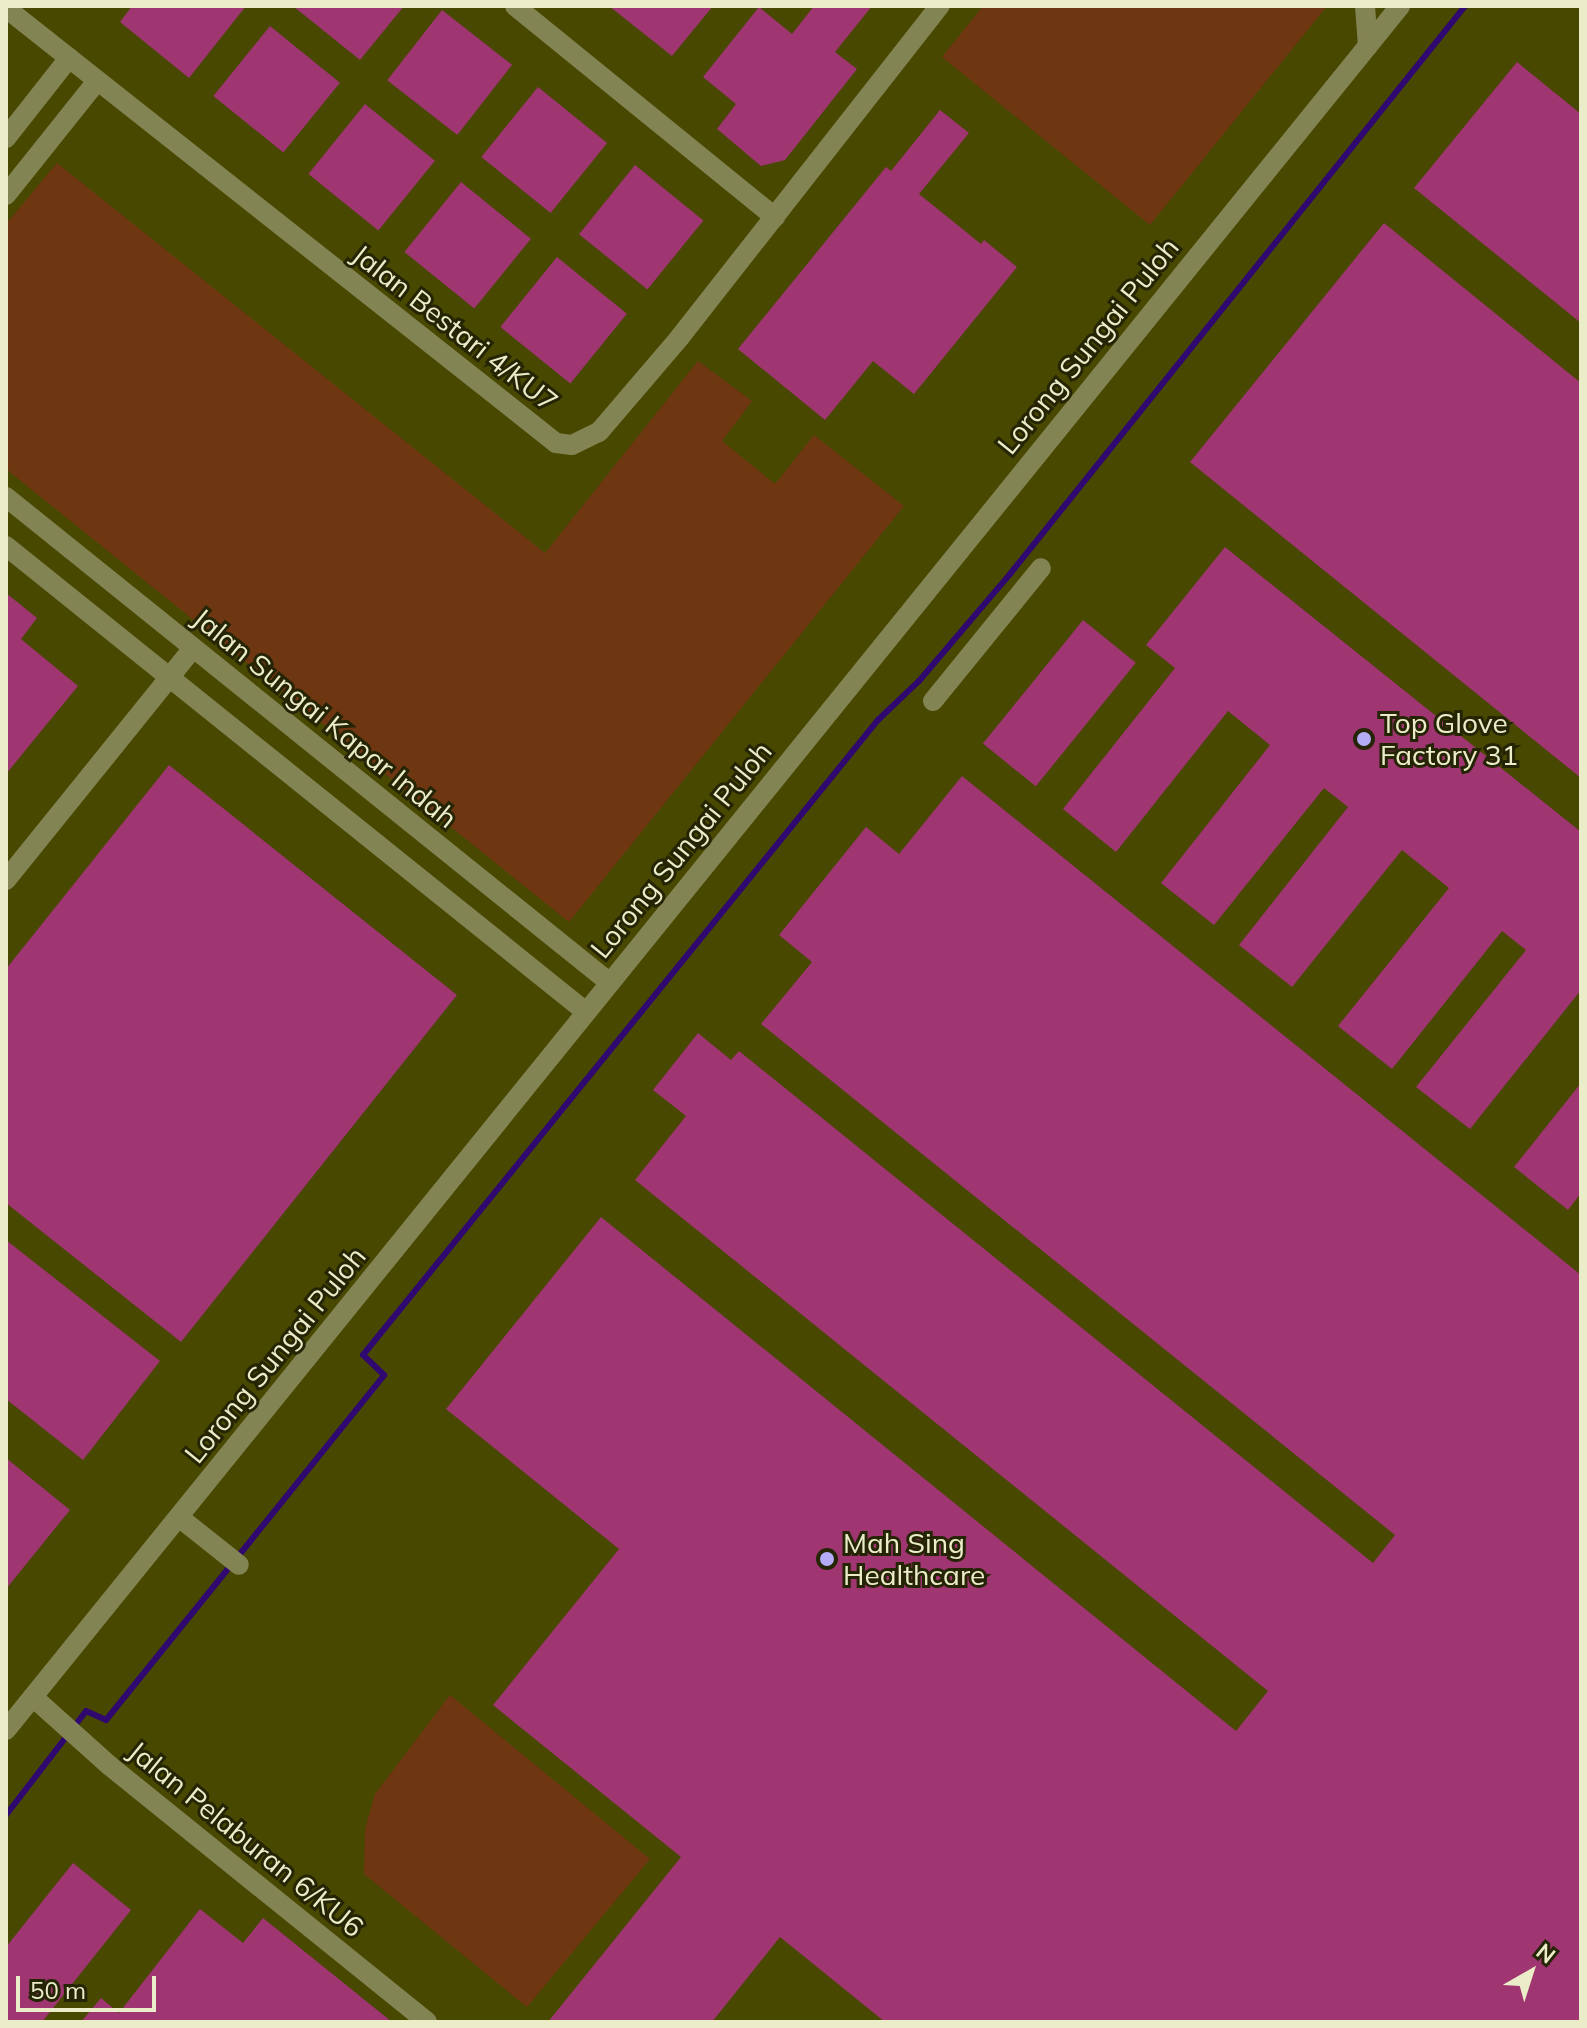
<!DOCTYPE html>
<html>
<head>
<meta charset="utf-8">
<style>
	body { margin:0 }
	#map { position:relative; width:1587px; height:2028px; overflow:hidden; background:#403f01; font-family:Mulish,sans-serif }
	div>[style] { position:absolute }
	.built>* { inset:0; background:#484800; transform-origin:0 0 }
	.green>* { inset:0; background:#6f3612 }
	.stream>* { height:6px; margin:-3px; padding:0 3px; transform-origin:3px; border-radius:3px; background:#2f0870 }
	.building>* { inset:0; background:#9f3571; transform-origin:0 0 }
	.minor>* { height:20px; margin:-10px; padding:0 10px; transform-origin:10px; border-radius:10px; background:#838453 }
	.dots>* { width:22px; height:22px; translate:-50% -50%; box-sizing:border-box; border:4px solid #252506; border-radius:50% }
	span { translate:-50% -50%; white-space:nowrap; text-align:center; line-height:1.15; -webkit-text-stroke:6px #252506; paint-order:stroke }
	.street-label { font-size:28px; color:#ebecc8 }
	.poi-label { font-size:28px; color:#ebecc8 }
	.left { translate:0 -50%; text-align:left }
	.frame { position:absolute; inset:0; border:8px solid #ebecc8; pointer-events:none }
	.north { position:absolute; left:1491px; top:1932px; width:80px; height:80px; -webkit-text-stroke:6px #252506; paint-order:stroke; rotate:39deg; font-size:22px; font-weight:700; line-height:32px; text-align:center; color:#ebecc8 }
	.north::after { content:''; display:block; margin:auto; width:28px; height:36px; background:#ebecc8; clip-path:polygon(50% 0,100% 100%,50% 72%,0 100%) }
	.scale { position:absolute; left:16px; top:1976px; width:140px; height:36px; box-sizing:border-box; border:4px solid #ebecc8; border-top:0; padding-left:10px; font-size:24px; line-height:28px; white-space:nowrap; color:#ebecc8; -webkit-text-stroke:6px #252506; paint-order:stroke }
</style>
</head>
<body>
<div id="map">
	<div class="built">
		<i style="left:6px;top:6px;width:1575px;height:2016px"></i>
	</div>
	<div class="green">
		<i style="clip-path:polygon(983px 6px,1327px 6px,1150px 225px,942px 57px)"></i>
		<i style="clip-path:polygon(57px 163px,545px 553px,698px 361px,752px 401px,722px 441px,775px 484px,814px 435px,904px 506px,569px 922px,6px 469px,6px 224px)"></i>
		<i style="clip-path:polygon(450px 1695px,650px 1859px,527px 2007px,364px 1874px,365px 1829px,375px 1794px)"></i>
	</div>
	<div class="stream">
		<i style="left:6px;top:1815px;width:131px;rotate:-52.4deg"></i>
		<i style="left:86px;top:1711px;width:22px;rotate:24deg"></i>
		<i style="left:106px;top:1720px;width:443px;rotate:-51.1deg"></i>
		<i style="left:384px;top:1375px;width:29px;rotate:-136deg"></i>
		<i style="left:363px;top:1355px;width:818px;rotate:-50.96deg"></i>
		<i style="left:878px;top:720px;width:57px;rotate:-43.6deg"></i>
		<i style="left:919px;top:681px;width:140px;rotate:-49.6deg"></i>
		<i style="left:1010px;top:574px;width:728px;rotate:-51.3deg"></i>
	</div>
	<div class="building">
		<i style="clip-path:polygon(132px 6px,246px 6px,189px 78px,120px 22px)"></i>
		<i style="clip-path:polygon(293px 6px,404px 6px,360px 60px)"></i>
		<i style="clip-path:polygon(609px 6px,713px 6px,672px 56px)"></i>
		<i style="clip-path:polygon(814px 6px,872px 6px,835px 52px,857px 69px,785px 160px,761px 166px,717px 129px,736px 104px,703px 77px,759px 7px,792px 34px)"></i>
		<i style="left:442px;top:10px;width:89px;height:89px;rotate:38deg"></i>
		<i style="left:270px;top:26px;width:90px;height:90px;rotate:39deg"></i>
		<i style="clip-path:polygon(1517px 62px,1581px 114px,1581px 323px,1414px 188px)"></i>
		<i style="left:538px;top:87px;width:89px;height:90px;rotate:39deg"></i>
		<i style="left:365px;top:104px;width:90px;height:90px;rotate:39deg"></i>
		<i style="clip-path:polygon(940px 110px,969px 133px,919px 194px,981px 244px,984px 240px,1017px 267px,914px 394px,873px 361px,825px 420px,738px 349px,886px 167px,891px 171px)"></i>
		<i style="left:635px;top:165px;width:88px;height:89px;rotate:39deg"></i>
		<i style="left:461px;top:182px;width:90px;height:90px;rotate:39deg"></i>
		<i style="clip-path:polygon(1384px 223px,1581px 383px,1581px 778px,1190px 462px)"></i>
		<i style="left:557px;top:257px;width:90px;height:90px;rotate:39deg"></i>
		<i style="clip-path:polygon(1225px 547px,1581px 832px,1581px 990px,1470px 1129px,1416px 1087px,1526px 950px,1502px 931px,1392px 1069px,1338px 1026px,1449px 888px,1402px 850px,1292px 987px,1239px 945px,1348px 807px,1324px 788px,1214px 925px,1161px 883px,1270px 745px,1228px 711px,1116px 852px,1063px 809px,1175px 668px,1146px 645px)"></i>
		<i style="clip-path:polygon(6px 593px,37px 618px,21px 639px,78px 686px,6px 774px)"></i>
		<i style="left:1083px;top:620px;width:68px;height:159px;rotate:39deg"></i>
		<i style="clip-path:polygon(169px 765px,457px 995px,181px 1342px,6px 1203px,6px 969px)"></i>
		<i style="clip-path:polygon(962px 776px,1581px 1275px,1581px 2022px,885px 2022px,780px 1937px,712px 2022px,548px 2022px,681px 1857px,493px 1705px,619px 1549px,446px 1409px,601px 1217px,1236px 1731px,1268px 1691px,635px 1180px,686px 1116px,653px 1090px,698px 1033px,731px 1060px,739px 1051px,1373px 1563px,1395px 1535px,761px 1024px,812px 962px,779px 935px,866px 827px,899px 854px)"></i>
		<i style="clip-path:polygon(1581px 1083px,1581px 1193px,1568px 1210px,1514px 1167px)"></i>
		<i style="clip-path:polygon(6px 1240px,160px 1361px,83px 1460px,6px 1399px)"></i>
		<i style="clip-path:polygon(6px 1458px,70px 1510px,6px 1589px)"></i>
		<i style="clip-path:polygon(73px 1863px,131px 1910px,42px 2022px,6px 2022px,6px 1947px)"></i>
		<i style="clip-path:polygon(200px 1909px,243px 1943px,263px 1918px,392px 2022px,81px 2022px,101px 1998px,119px 2013px)"></i>
	</div>
	<div class="minor">
		<i style="left:515px;top:6px;width:335px;rotate:39.1deg"></i>
		<i style="left:1365px;top:6px;width:40px;rotate:85.7deg"></i>
		<i style="left:6px;top:8px;width:701px;rotate:38.34deg"></i>
		<i style="left:556px;top:443px;width:16px;rotate:7deg"></i>
		<i style="left:572px;top:445px;width:30px;rotate:-26deg"></i>
		<i style="left:599px;top:432px;width:125px;rotate:-49.5deg"></i>
		<i style="left:680px;top:337px;width:421px;rotate:-51.9deg"></i>
		<i style="left:6px;top:138px;width:102px;rotate:-51.8deg"></i>
		<i style="left:6px;top:195px;width:146px;rotate:-51.4deg"></i>
		<i style="left:6px;top:497px;width:775px;rotate:38.82deg"></i>
		<i style="left:6px;top:546px;width:744px;rotate:38.78deg"></i>
		<i style="left:933px;top:701px;width:171px;rotate:-50.9deg"></i>
		<i style="left:6px;top:880px;width:298px;rotate:-51.1deg"></i>
		<i style="left:180px;top:1518px;width:75px;rotate:38.5deg"></i>
		<i style="left:33px;top:1697px;width:103px;rotate:41.9deg"></i>
		<i style="left:110px;top:1766px;width:407px;rotate:38.9deg"></i>
		<i style="left:6px;top:1730px;width:2217px;rotate:-51.04deg"></i>
	</div>
	<div class="dots">
		<i style="left:1364px;top:739px;background:#b5acf8"></i>
		<i style="left:827px;top:1559px;background:#b5acf8"></i>
	</div>
	<div class="street-label">
		<span style="left:455px;top:328px;rotate:38deg">Jalan Bestari 4/KU7</span>
		<span style="left:1088px;top:346px;rotate:-51deg">Lorong Sungai Puloh</span>
		<span style="left:325px;top:718px;rotate:39deg">Jalan Sungai Kapar Indah</span>
		<span style="left:681px;top:850px;rotate:-51deg">Lorong Sungai Puloh</span>
		<span style="left:275px;top:1355px;rotate:-51deg">Lorong Sungai Puloh</span>
		<span style="left:246px;top:1839px;rotate:39deg">Jalan Pelaburan 6/KU6</span>
	</div>
	<div class="poi-label">
		<span class="left" style="left:1380px;top:739px">Top Glove<br>Factory 31</span>
		<span class="left" style="left:843px;top:1559px">Mah Sing<br>Healthcare</span>
	</div>
	<div class="frame"></div>
	<div class="north">N</div>
	<div class="scale">50 m</div>
</div>
</body>
</html>
